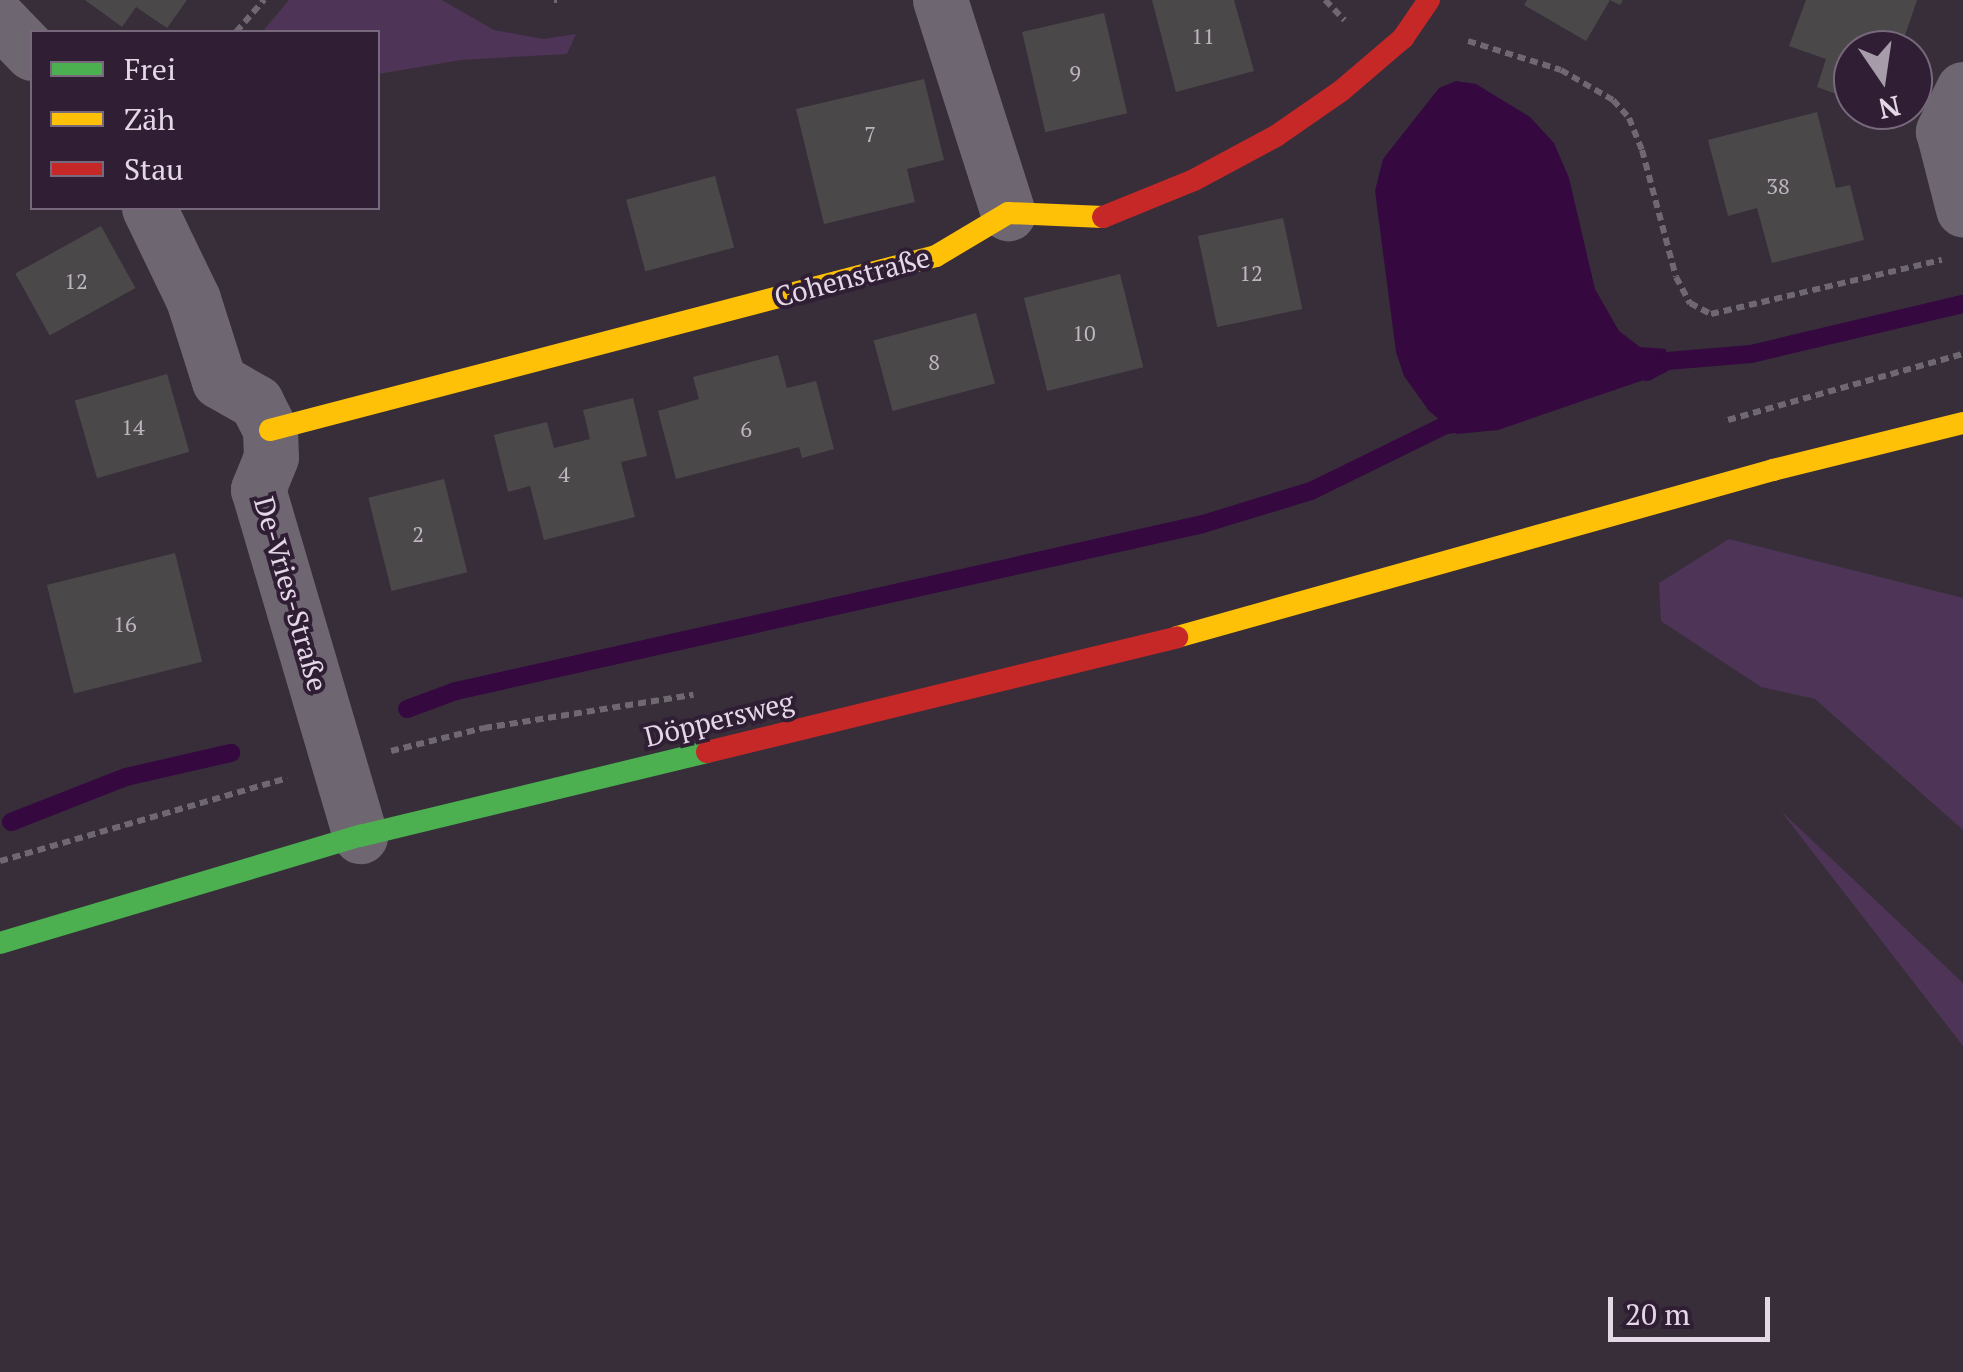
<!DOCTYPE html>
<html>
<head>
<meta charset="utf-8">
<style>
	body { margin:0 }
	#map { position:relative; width:1963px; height:1372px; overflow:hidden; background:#372e3a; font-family:"PT Serif",serif }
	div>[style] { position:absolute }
	.green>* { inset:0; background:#4e3456 }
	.water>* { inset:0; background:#350840 }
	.stream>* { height:18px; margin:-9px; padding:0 9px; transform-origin:9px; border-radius:9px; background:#350840 }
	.building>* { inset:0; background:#4b484a; transform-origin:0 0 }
	.path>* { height:6px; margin-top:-3px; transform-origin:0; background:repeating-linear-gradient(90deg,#6f6871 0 8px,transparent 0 13px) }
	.street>* { height:55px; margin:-27.5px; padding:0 27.5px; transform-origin:27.5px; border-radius:27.5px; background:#6e6671 }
	.fast>* { height:22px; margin:-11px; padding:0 11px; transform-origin:11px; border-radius:11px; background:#4caf50 }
	.slow>* { height:22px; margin:-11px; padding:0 11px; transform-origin:11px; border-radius:11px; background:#ffc107 }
	.jam>* { height:22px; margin:-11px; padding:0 11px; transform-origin:11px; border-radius:11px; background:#c62828 }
	span { translate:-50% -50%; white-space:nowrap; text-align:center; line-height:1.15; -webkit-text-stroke:8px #301e35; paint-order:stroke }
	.number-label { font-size:22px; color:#beb4c0 }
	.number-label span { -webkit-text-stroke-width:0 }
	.street-label { font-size:28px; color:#e4d8e7 }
	.legend { position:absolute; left:30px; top:30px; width:350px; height:180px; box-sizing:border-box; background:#301e35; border:2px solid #78687c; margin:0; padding:12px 18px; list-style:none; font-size:30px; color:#e4d8e7 }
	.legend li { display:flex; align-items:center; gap:20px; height:50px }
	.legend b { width:50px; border:2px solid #78687c }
	.north { position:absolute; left:1833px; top:30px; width:100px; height:100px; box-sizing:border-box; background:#301e35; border:2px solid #78687c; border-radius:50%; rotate:167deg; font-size:28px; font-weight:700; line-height:40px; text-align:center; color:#e4d8e7 }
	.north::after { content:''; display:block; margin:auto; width:35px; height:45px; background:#a79caa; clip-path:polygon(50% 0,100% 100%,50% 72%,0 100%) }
	.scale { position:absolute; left:1608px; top:1297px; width:162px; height:45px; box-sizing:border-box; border:5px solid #e4d8e7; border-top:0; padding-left:12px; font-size:30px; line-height:35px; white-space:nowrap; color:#e4d8e7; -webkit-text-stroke:8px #301e35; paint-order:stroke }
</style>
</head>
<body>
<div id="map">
	<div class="green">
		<i style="clip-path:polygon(289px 0,442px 0,494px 30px,543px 39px,576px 34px,567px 54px,461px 60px,378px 74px,378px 32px,262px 32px)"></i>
		<i style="clip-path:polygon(1729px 539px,1963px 598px,1963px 830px,1815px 699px,1761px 687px,1661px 621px,1659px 583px)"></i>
		<i style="clip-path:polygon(1780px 810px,1963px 983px,1963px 1046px)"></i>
	</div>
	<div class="water">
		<i style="clip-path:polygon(1456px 81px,1476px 84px,1530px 117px,1554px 143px,1569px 178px,1595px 289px,1619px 331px,1640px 347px,1666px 349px,1667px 372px,1498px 430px,1457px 434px,1429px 411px,1404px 376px,1396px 352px,1375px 191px,1383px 159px,1439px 88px)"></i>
	</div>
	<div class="stream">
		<i style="left:1647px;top:372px;width:23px;rotate:-29deg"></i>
		<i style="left:1667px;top:361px;width:84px;rotate:-4.8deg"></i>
		<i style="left:1751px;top:354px;width:218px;rotate:-13.3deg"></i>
		<i style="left:407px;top:709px;width:52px;rotate:-20.2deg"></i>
		<i style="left:456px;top:691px;width:765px;rotate:-12.6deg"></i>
		<i style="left:1203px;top:524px;width:113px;rotate:-17deg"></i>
		<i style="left:1311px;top:491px;width:150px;rotate:-26.1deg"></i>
		<i style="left:1446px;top:425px;width:24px;rotate:-7deg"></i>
		<i style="left:11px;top:822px;width:123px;rotate:-21.4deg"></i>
		<i style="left:126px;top:777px;width:108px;rotate:-12.9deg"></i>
	</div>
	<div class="building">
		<i style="clip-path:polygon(85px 0,187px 0,167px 28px,136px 7px,122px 27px)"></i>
		<i style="clip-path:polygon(1152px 0,1234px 0,1254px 71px,1176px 92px)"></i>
		<i style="clip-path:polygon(1527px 0,1623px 0,1620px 5px,1610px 0,1586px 41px,1524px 5px)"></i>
		<i style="clip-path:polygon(1806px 0,1917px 0,1900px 50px,1853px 50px,1853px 100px,1817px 87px,1826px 59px,1789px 46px)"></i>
		<i style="left:1104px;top:13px;width:103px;height:84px;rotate:77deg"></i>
		<i style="clip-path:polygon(924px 79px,944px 160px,907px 169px,915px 202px,824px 224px,796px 109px)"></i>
		<i style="clip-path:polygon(1817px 112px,1836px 188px,1850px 185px,1864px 240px,1772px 263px,1757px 208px,1728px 216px,1708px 140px)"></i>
		<i style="left:715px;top:176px;width:74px;height:92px;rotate:75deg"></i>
		<i style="left:1283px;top:218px;width:93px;height:87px;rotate:78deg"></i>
		<i style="left:101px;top:226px;width:71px;height:98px;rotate:61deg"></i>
		<i style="left:1120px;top:274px;width:96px;height:99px;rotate:76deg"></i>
		<i style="left:976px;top:313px;width:73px;height:106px;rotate:75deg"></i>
		<i style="clip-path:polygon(778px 355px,787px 388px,816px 381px,834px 449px,802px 458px,799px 447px,676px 479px,658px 411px,699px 399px,693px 377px)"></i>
		<i style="left:167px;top:374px;width:81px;height:96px;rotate:74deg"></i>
		<i style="clip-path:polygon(633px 398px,647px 456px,621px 462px,635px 517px,544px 540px,530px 486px,508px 492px,494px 435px,547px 422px,554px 448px,590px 439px,583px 410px)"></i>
		<i style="left:444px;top:479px;width:96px;height:78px;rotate:76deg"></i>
		<i style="left:175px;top:553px;width:112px;height:132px;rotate:76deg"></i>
	</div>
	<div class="path">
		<i style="left:554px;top:0;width:3px"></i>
		<i style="left:1325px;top:0;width:28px;rotate:46deg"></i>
		<i style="left:236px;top:32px;width:43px;rotate:-48.8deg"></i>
		<i style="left:1468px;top:41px;width:97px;rotate:17.3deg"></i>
		<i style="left:1561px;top:70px;width:60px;rotate:30deg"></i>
		<i style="left:1613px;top:100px;width:24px;rotate:48deg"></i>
		<i style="left:1629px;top:118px;width:35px;rotate:68deg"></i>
		<i style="left:1642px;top:150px;width:131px;rotate:75deg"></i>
		<i style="left:1676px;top:277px;width:30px;rotate:62deg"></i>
		<i style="left:1690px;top:303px;width:24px;rotate:28deg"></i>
		<i style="left:1711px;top:314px;width:237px;rotate:-13.2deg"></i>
		<i style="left:1728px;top:420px;width:244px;rotate:-15.7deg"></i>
		<i style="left:391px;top:751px;width:96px;rotate:-13.9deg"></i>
		<i style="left:484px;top:728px;width:212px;rotate:-9deg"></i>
		<i style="left:0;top:861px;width:299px;rotate:-16.1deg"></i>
	</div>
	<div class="street">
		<i style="left:940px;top:0;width:224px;rotate:72.3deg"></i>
		<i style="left:0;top:20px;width:46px;rotate:45.9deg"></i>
		<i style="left:1963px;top:89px;width:47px;rotate:115.5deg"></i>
		<i style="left:1943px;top:131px;width:81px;rotate:75.6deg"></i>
		<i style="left:149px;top:208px;width:101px;rotate:64.2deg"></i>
		<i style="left:193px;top:299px;width:86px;rotate:72.4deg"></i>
		<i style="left:219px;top:381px;width:43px;rotate:29.6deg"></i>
		<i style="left:256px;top:402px;width:31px;rotate:63deg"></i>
		<i style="left:270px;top:430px;width:27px;rotate:88deg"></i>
		<i style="left:271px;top:457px;width:35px;rotate:112deg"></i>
		<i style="left:258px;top:489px;width:362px;rotate:73.6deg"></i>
	</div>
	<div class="fast">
		<i style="left:0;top:943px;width:376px;rotate:-16.6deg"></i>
		<i style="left:360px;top:836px;width:357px;rotate:-13.6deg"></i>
	</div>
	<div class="slow">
		<i style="left:270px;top:430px;width:688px;rotate:-14.64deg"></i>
		<i style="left:936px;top:256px;width:84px;rotate:-30.8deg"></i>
		<i style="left:1008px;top:213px;width:95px;rotate:2.4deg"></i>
		<i style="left:1177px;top:637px;width:619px;rotate:-15.65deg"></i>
		<i style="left:1773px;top:470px;width:196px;rotate:-13.9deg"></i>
	</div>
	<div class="jam">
		<i style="left:1103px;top:217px;width:98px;rotate:-22.1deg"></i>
		<i style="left:1194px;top:180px;width:93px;rotate:-28.2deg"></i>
		<i style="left:1276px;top:136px;width:79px;rotate:-34.7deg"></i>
		<i style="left:1341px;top:91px;width:82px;rotate:-40.5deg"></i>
		<i style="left:1403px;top:38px;width:46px;rotate:-55.6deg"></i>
		<i style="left:707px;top:752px;width:484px;rotate:-13.7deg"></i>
	</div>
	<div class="number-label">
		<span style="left:1203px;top:36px">11</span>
		<span style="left:1075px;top:73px">9</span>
		<span style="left:870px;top:134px">7</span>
		<span style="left:1778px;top:186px">38</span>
		<span style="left:1251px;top:273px">12</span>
		<span style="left:76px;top:281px">12</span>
		<span style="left:1084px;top:333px">10</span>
		<span style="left:934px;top:362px">8</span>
		<span style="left:133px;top:427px">14</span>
		<span style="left:746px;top:429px">6</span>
		<span style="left:564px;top:474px">4</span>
		<span style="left:418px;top:534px">2</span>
		<span style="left:125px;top:624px">16</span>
	</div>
	<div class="street-label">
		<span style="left:852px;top:277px;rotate:-15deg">Cohenstraße</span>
		<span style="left:291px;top:594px;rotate:74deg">De-Vries-Straße</span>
		<span style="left:719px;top:719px;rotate:-14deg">Döppersweg</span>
	</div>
	<ul class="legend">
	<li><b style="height:12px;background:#4caf50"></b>Frei</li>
	<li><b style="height:12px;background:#ffc107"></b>Zäh</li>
	<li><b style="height:12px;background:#c62828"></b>Stau</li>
	</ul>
	<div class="north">N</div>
	<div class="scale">20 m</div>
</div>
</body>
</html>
